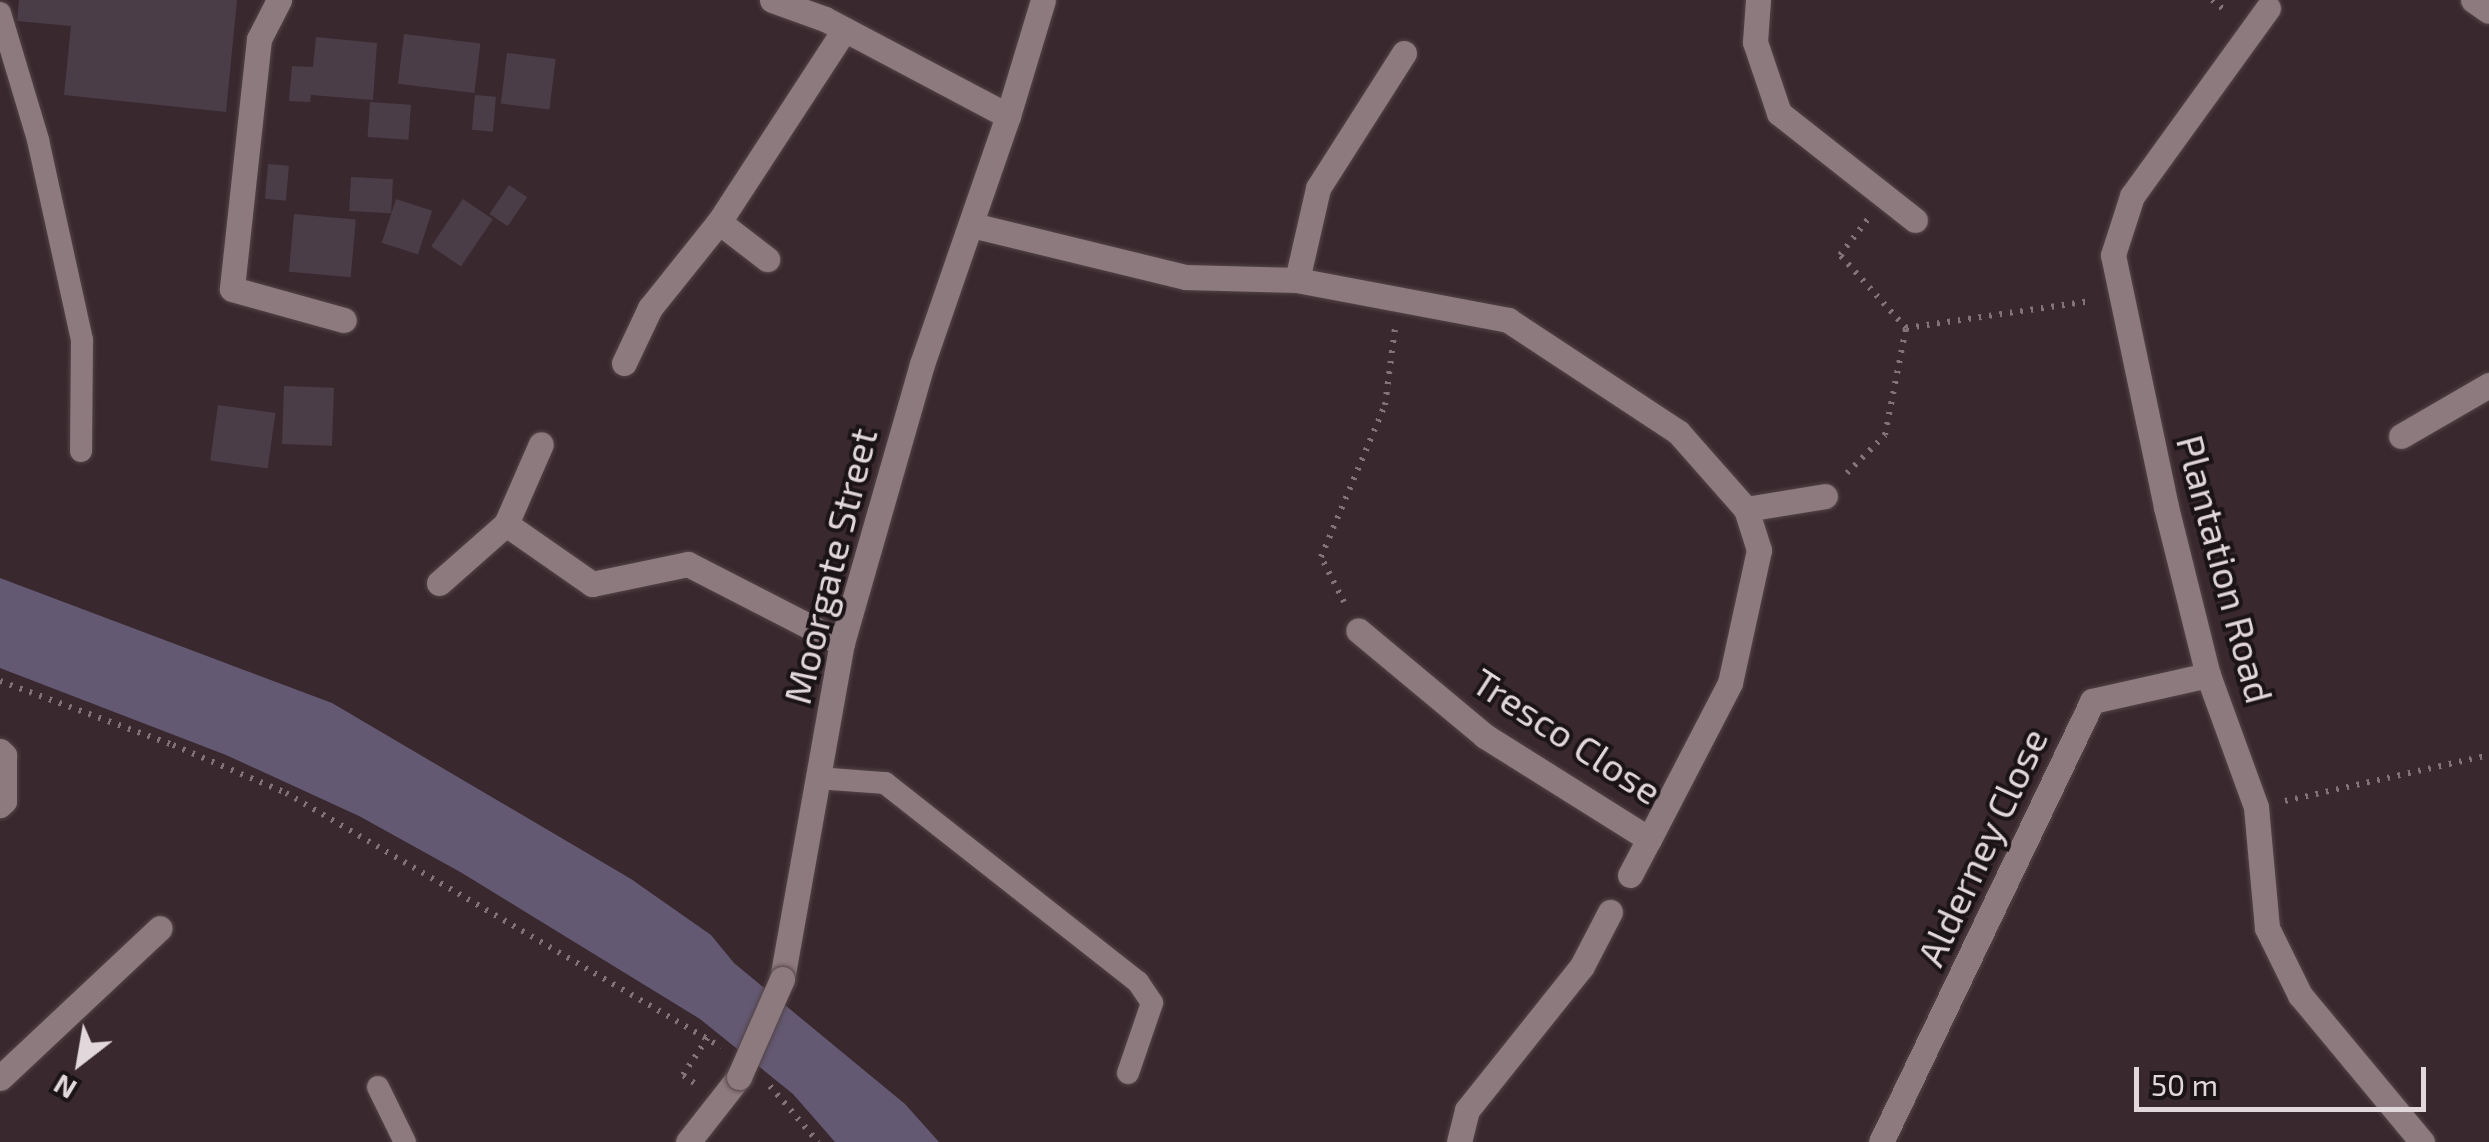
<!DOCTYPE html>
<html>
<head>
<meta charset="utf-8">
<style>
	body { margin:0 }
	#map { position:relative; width:2489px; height:1142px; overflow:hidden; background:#39282d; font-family:"Exo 2",sans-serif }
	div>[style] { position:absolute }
	.water>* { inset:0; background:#645973 }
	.building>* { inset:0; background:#4a3d48; transform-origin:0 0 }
	.path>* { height:6px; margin-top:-3px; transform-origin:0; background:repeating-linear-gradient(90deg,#827377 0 2.5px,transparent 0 10.5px) }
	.roads { filter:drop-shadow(0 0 2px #524448) drop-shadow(0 0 2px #524448) }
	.service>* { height:22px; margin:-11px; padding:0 11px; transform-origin:11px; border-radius:11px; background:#8d7a7f }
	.minor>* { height:25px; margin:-12.5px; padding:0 12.5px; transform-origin:12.5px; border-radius:12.5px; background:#8d7a7f }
	.bridges { filter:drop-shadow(0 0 2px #524448) drop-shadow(0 0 2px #524448) }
	.minor-bridge>* { height:25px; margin:-12.5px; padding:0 12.5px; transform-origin:12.5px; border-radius:12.5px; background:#8d7a7f }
	span { translate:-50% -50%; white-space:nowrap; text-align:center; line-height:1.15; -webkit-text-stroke:8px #1b1416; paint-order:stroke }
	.street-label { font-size:38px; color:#e2d7da }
	.north { position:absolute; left:30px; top:1012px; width:100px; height:100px; -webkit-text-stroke:8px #1b1416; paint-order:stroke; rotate:211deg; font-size:28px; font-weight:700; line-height:40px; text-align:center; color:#e2d7da }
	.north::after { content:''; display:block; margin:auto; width:35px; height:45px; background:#e2d7da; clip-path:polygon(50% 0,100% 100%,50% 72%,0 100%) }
	.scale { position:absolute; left:2134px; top:1067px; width:292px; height:45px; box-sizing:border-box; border:5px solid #e2d7da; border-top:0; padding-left:12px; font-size:30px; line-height:35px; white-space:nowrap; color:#e2d7da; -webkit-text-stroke:8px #1b1416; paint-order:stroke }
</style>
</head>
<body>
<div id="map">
	<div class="water">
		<i style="clip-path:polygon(0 578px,332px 703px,631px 879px,711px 935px,734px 963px,905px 1104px,939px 1142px,835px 1142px,793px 1094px,700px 1019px,462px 873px,359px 816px,226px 755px,0 668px)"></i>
	</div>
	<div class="building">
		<i style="clip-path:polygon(19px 0,237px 0,226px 112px,64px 95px,71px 26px,17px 21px)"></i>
		<i style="left:404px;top:34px;width:77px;height:50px;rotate:7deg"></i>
		<i style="clip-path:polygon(316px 37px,377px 43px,373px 100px,311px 95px,310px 102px,289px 101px,292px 66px,313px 67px)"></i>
		<i style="left:507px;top:53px;width:49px;height:51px;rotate:7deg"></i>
		<i style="left:475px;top:95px;width:21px;height:35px;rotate:5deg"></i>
		<i style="left:370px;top:102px;width:41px;height:35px;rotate:4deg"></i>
		<i style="left:268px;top:164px;width:21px;height:35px;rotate:5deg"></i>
		<i style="left:351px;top:177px;width:42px;height:34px;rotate:3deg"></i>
		<i style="left:509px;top:185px;width:22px;height:35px;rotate:34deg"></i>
		<i style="left:396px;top:199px;width:38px;height:46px;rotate:18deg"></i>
		<i style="left:463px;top:199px;width:36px;height:57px;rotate:34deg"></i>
		<i style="left:294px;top:214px;width:62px;height:58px;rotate:5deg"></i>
		<i style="left:284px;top:386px;width:50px;height:58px;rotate:2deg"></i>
		<i style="left:218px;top:405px;width:58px;height:56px;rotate:8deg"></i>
	</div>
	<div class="path">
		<i style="left:2212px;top:0;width:19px;rotate:39deg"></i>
		<i style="left:1906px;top:328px;width:187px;rotate:-8.3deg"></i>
		<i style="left:1847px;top:473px;width:54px;rotate:-45deg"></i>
		<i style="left:1885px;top:435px;width:109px;rotate:-78.9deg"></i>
		<i style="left:1906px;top:328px;width:98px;rotate:-132.1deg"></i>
		<i style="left:1840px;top:255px;width:46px;rotate:-52.1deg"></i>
		<i style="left:1344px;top:602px;width:51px;rotate:-117.1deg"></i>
		<i style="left:1321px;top:557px;width:165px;rotate:-67.2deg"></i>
		<i style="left:1385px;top:405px;width:78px;rotate:-82.6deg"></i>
		<i style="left:0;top:681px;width:184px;rotate:20.3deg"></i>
		<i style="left:173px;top:745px;width:123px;rotate:23deg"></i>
		<i style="left:286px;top:793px;width:504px;rotate:30.28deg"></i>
		<i style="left:2285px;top:801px;width:209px;rotate:-12.7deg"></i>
		<i style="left:694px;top:1083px;width:14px;rotate:-144deg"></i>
		<i style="left:683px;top:1075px;width:45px;rotate:-56.7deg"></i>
		<i style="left:770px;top:1086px;width:74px;rotate:49.4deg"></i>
	</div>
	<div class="roads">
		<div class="service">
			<i style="left:0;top:13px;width:133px;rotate:73.3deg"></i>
			<i style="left:38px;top:140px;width:205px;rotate:77.6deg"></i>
			<i style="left:82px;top:340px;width:111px;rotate:90.5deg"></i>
			<i style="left:818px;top:778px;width:67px;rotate:4.3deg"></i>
			<i style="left:885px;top:783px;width:322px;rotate:38.2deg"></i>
			<i style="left:1138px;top:982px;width:25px;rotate:56deg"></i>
			<i style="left:1152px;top:1003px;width:74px;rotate:108.9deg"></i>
			<i style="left:378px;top:1087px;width:61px;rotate:63.9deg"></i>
		</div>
		<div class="minor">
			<i style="left:279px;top:0;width:44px;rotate:117.1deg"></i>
			<i style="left:259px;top:39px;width:251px;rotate:96.2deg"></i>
			<i style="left:232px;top:289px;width:116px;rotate:15.5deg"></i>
			<i style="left:772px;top:0;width:56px;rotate:19.7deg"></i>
			<i style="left:825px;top:19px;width:207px;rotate:27.9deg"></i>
			<i style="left:1758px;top:0;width:42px;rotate:94.1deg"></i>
			<i style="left:1755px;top:42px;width:75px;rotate:71.3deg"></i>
			<i style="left:1779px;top:113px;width:173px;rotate:38.2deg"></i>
			<i style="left:2473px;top:0;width:19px;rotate:35deg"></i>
			<i style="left:2268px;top:8px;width:232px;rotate:125.9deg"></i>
			<i style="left:2132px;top:196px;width:62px;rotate:107.9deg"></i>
			<i style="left:2113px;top:255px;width:258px;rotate:78.1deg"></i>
			<i style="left:2166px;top:507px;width:173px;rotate:76deg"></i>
			<i style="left:2208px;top:675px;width:140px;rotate:70deg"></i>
			<i style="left:2256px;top:807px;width:121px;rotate:84.8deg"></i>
			<i style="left:2267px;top:928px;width:75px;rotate:63.8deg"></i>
			<i style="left:2300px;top:995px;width:191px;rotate:50.3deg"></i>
			<i style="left:719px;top:222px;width:61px;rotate:37.6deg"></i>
			<i style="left:972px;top:225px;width:219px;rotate:13.7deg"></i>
			<i style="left:1185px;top:277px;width:112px;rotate:1.5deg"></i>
			<i style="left:1297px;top:280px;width:215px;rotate:10.7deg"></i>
			<i style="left:1508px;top:320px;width:204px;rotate:33.4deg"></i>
			<i style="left:1678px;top:432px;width:103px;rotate:48.6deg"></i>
			<i style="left:1746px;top:509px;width:43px;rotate:72.4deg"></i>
			<i style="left:1759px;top:550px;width:136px;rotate:102.3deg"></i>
			<i style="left:1730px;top:683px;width:176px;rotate:117.4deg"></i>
			<i style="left:1649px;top:839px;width:194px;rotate:-147.9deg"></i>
			<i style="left:1485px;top:736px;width:165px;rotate:-140.2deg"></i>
			<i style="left:1297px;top:280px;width:94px;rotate:-77.1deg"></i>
			<i style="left:1318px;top:188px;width:160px;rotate:-57.5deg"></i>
			<i style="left:624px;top:363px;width:61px;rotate:-64.7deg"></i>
			<i style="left:650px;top:308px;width:110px;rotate:-51.3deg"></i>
			<i style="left:719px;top:222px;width:229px;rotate:-56.9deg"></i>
			<i style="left:2401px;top:436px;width:102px;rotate:-30.1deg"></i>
			<i style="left:1746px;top:509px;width:80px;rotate:-9.3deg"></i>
			<i style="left:506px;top:524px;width:105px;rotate:34.9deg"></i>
			<i style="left:592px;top:584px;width:98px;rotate:-11.8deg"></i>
			<i style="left:688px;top:564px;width:173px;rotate:27.2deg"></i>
			<i style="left:439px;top:583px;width:89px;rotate:-41.4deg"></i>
			<i style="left:506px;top:524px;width:87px;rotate:-66.4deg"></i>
			<i style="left:0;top:751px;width:6px;rotate:45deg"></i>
			<i style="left:4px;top:755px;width:46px;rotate:90deg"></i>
			<i style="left:4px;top:801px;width:6px;rotate:135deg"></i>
			<i style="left:1630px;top:875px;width:41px;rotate:-62.2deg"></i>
			<i style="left:782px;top:979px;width:341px;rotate:-79.9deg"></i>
			<i style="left:842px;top:643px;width:290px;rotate:-74deg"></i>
			<i style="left:922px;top:364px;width:262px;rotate:-70.9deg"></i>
			<i style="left:1008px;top:116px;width:121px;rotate:-73.2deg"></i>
			<i style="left:0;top:1078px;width:219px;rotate:-43.2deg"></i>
			<i style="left:688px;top:1142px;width:83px;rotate:-51.9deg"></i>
			<i style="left:1459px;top:1142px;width:33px;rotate:-76deg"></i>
			<i style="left:1467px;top:1110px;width:184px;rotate:-51.4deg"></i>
			<i style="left:1582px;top:966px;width:61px;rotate:-62.6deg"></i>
			<i style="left:1881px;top:1142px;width:489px;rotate:-64.4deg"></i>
			<i style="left:2092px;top:701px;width:119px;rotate:-12.6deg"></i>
		</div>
	</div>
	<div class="bridges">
		<div class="minor-bridge">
			<i style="left:739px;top:1077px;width:107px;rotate:-66.3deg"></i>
		</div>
	</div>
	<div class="street-label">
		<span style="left:830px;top:566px;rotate:-76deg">Moorgate Street</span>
		<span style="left:2225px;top:569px;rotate:75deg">Plantation Road</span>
		<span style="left:1567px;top:736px;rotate:33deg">Tresco Close</span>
		<span style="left:1982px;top:847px;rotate:-65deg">Alderney Close</span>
	</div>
	<div class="north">N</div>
	<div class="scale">50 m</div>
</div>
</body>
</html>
